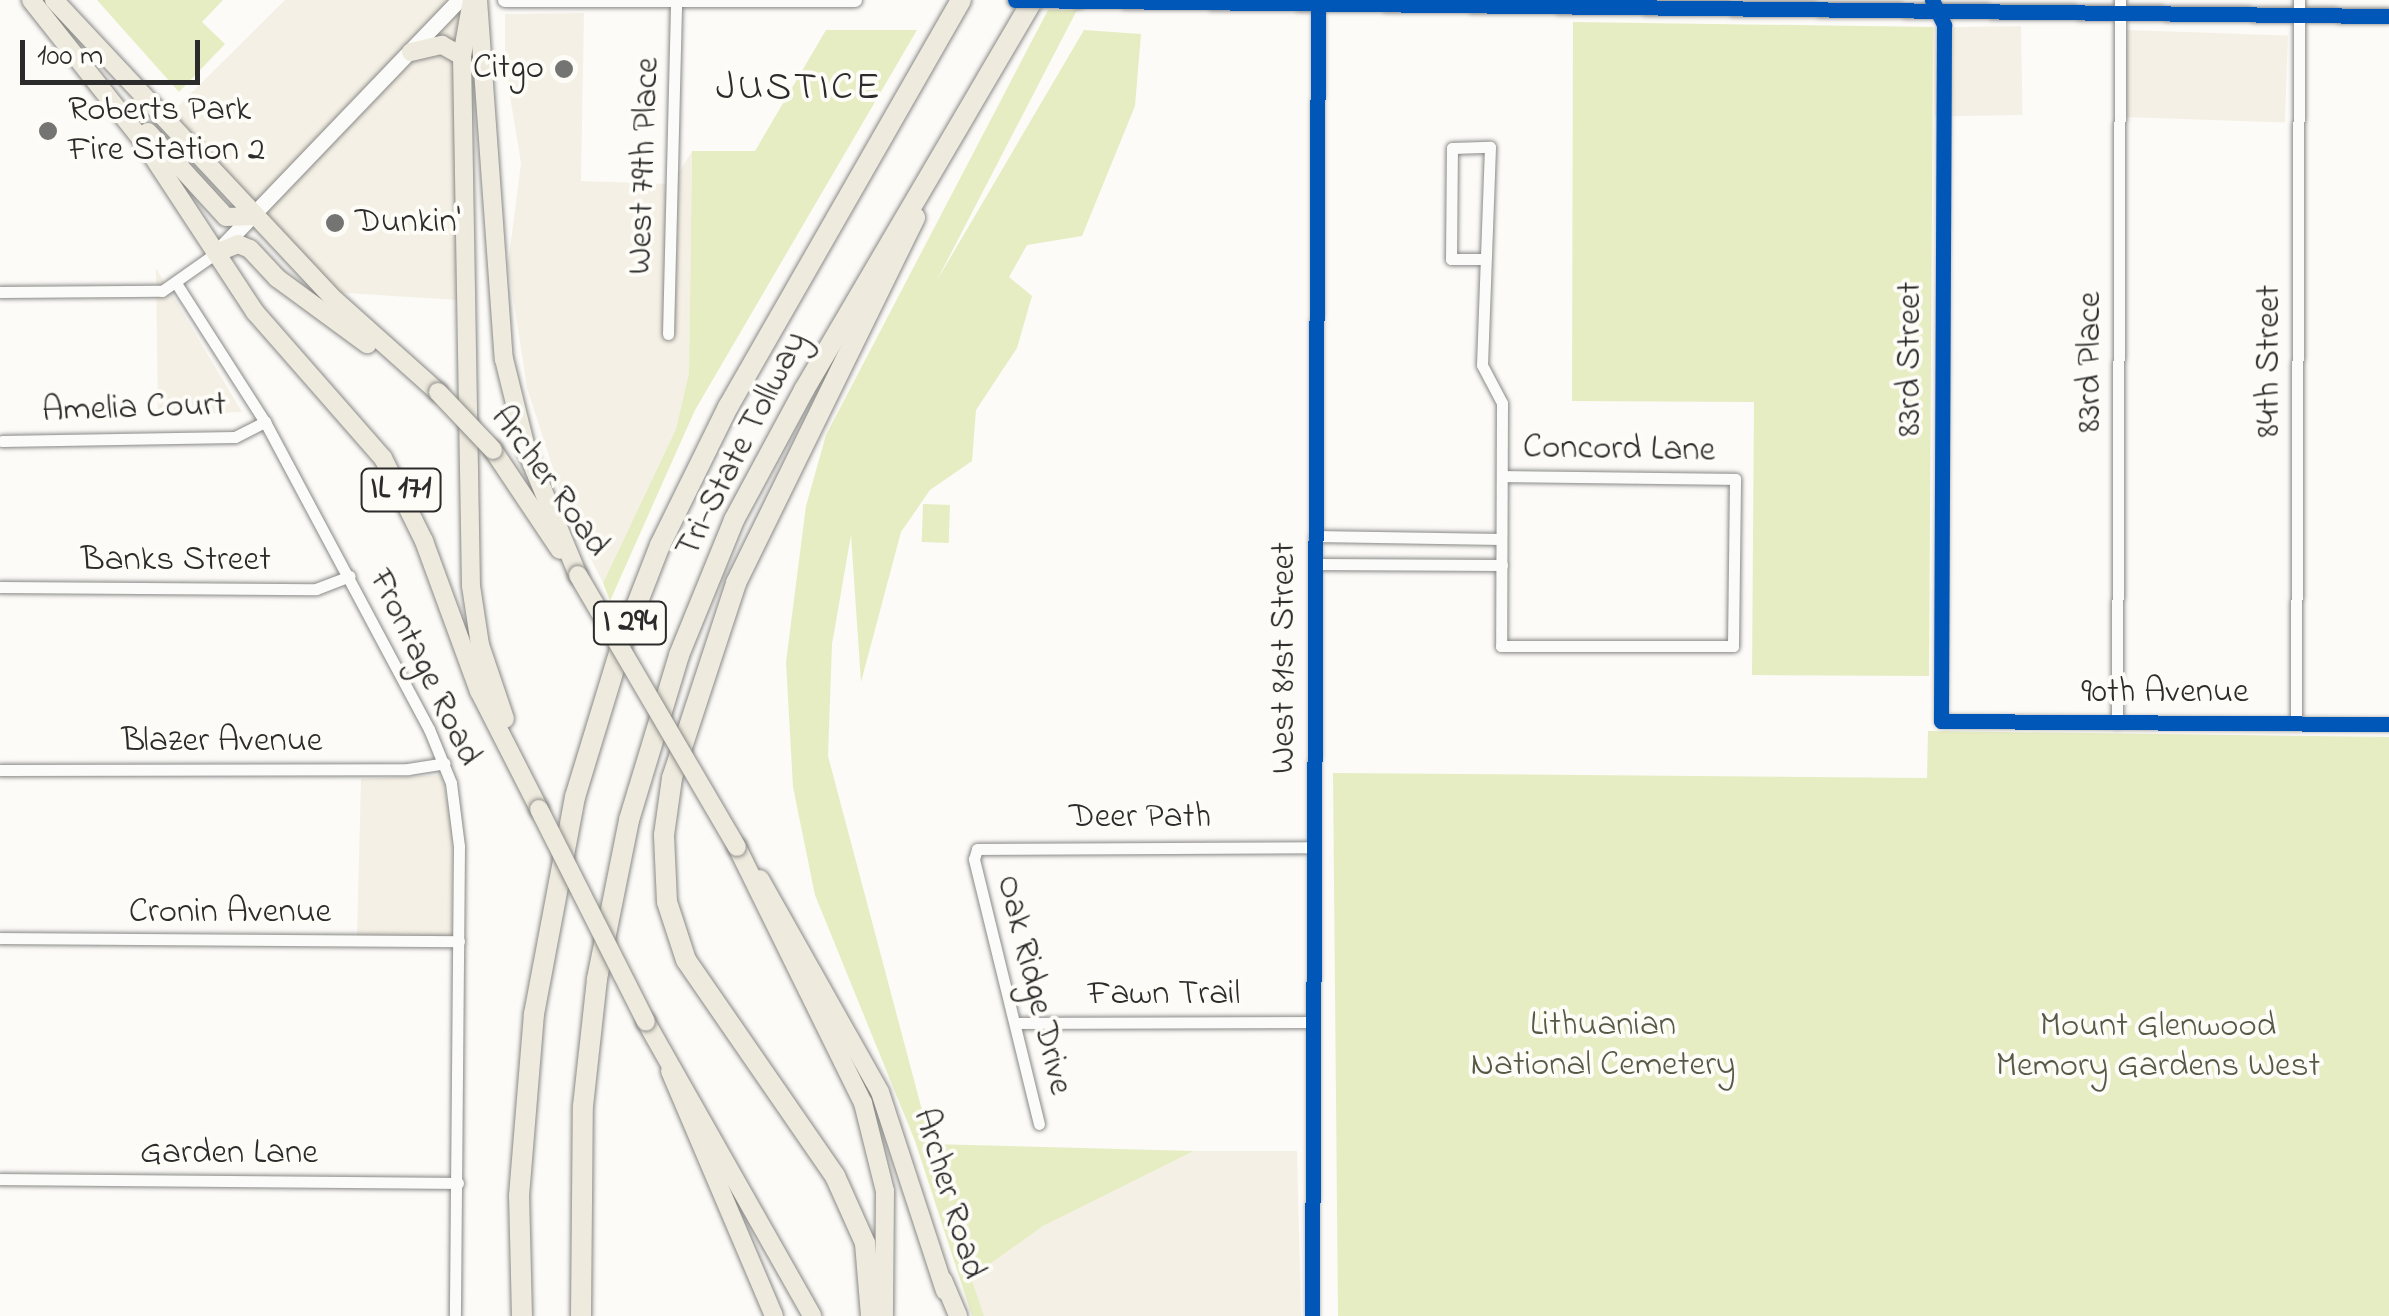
<!DOCTYPE html>
<html>
<head>
<meta charset="utf-8">
<style>
	body { margin:0 }
	#map { position:relative; width:2389px; height:1316px; overflow:hidden; background:#fcfbf8; font-family:"Indie Flower",sans-serif }
	div>[style] { position:absolute }
	.built>* { inset:0; background:#f5f0e5; transform-origin:0 0 }
	.green>* { inset:0; background:#e6edc2; transform-origin:0 0 }
	.roads { filter:drop-shadow(0 0 2px #898987) drop-shadow(0 0 2px #898987) }
	.minor>* { height:11px; margin:-5.5px; padding:0 5.5px; transform-origin:5.5px; border-radius:5.5px; background:#fbfbf9 }
	.tertiary>* { height:14px; margin:-7px; padding:0 7px; transform-origin:7px; border-radius:7px; background:#fbfbf9 }
	.secondary>* { height:15px; margin:-7.5px; padding:0 7.5px; transform-origin:7.5px; border-radius:7.5px; background:#fbfbf9 }
	.primary>* { height:18px; margin:-9px; padding:0 9px; transform-origin:9px; border-radius:9px; background:#eeeadd }
	.trunk>* { height:18px; margin:-9px; padding:0 9px; transform-origin:9px; border-radius:9px; background:#eeeadd }
	.motorway>* { height:20px; margin:-10px; padding:0 10px; transform-origin:10px; border-radius:10px; background:#eeeadd }
	.bridges { filter:drop-shadow(0 0 2px #898987) drop-shadow(0 0 2px #898987) }
	.tertiary-bridge>* { height:14px; margin:-7px; padding:0 7px; transform-origin:7px; border-radius:7px; background:#fbfbf9 }
	.primary-bridge>* { height:18px; margin:-9px; padding:0 9px; transform-origin:9px; border-radius:9px; background:#eeeadd }
	.cycleway>* { height:15px; margin:-7.5px; padding:0 7.5px; transform-origin:7.5px; border-radius:7.5px; background:#0057b8 }
	.dots>* { width:28px; height:28px; translate:-50% -50%; box-sizing:border-box; border:5px solid #fdfcf7; border-radius:50% }
	span { translate:-50% -50%; white-space:nowrap; text-align:center; line-height:1.15; -webkit-text-stroke:8px #fdfcf7; paint-order:stroke }
	.shield-label span { padding:2px 8px; background:#fdfcf7; border:2px solid; border-radius:8px; -webkit-text-stroke-width:0 }
	.shield-label { font-size:32px; color:#2b2b2b; font-weight:700 }
	.poi-label { font-size:35px; color:#2b2b2b }
	.right { translate:-100% -50%; text-align:right }
	.left { translate:0 -50%; text-align:left }
	.street-label { font-size:35px; color:#2b2b2b }
	.park-label { font-size:35px; color:#555946 }
	.quarter-label { font-size:40px; color:#2b2b2b; letter-spacing:2.5px }
	.scale { position:absolute; left:20px; top:40px; width:180px; height:45px; box-sizing:border-box; border:5px solid #2b2b2b; border-top:0; padding-left:12px; font-size:30px; line-height:35px; white-space:nowrap; color:#2b2b2b; -webkit-text-stroke:8px #fdfcf7; paint-order:stroke }
</style>
</head>
<body>
<div id="map">
	<div class="built">
		<i style="clip-path:polygon(285px 0,451px 0,254px 210px,167px 117px)"></i>
		<i style="clip-path:polygon(464px 0,458px 300px,328px 292px,261px 217px)"></i>
		<i style="clip-path:polygon(584px 13px,581px 181px,672px 184px,692px 151px,689px 373px,676px 429px,603px 583px,566px 509px,527px 388px,508px 264px,521px 163px,505px 66px,505px 14px)"></i>
		<i style="left:2021px;top:26px;width:89px;height:88px;rotate:89deg"></i>
		<i style="left:2127px;top:30px;width:161px;height:87px;rotate:2deg"></i>
		<i style="clip-path:polygon(156px 268px,242px 412px,158px 416px)"></i>
		<i style="clip-path:polygon(442px 775px,452px 827px,452px 936px,357px 937px,361px 779px)"></i>
		<i style="clip-path:polygon(1194px 1151px,1297px 1151px,1301px 1316px,984px 1316px,970px 1279px,1043px 1226px)"></i>
	</div>
	<div class="green">
		<i style="clip-path:polygon(97px 0,223px 0,202px 22px,225px 44px,179px 92px)"></i>
		<i style="clip-path:polygon(1048px 10px,1077px 10px,936px 282px,1084px 30px,1141px 34px,1135px 106px,1082px 236px,1027px 245px,1009px 277px,1032px 296px,1017px 348px,976px 410px,972px 461px,930px 490px,901px 532px,861px 682px,851px 535px,832px 644px,828px 756px,931px 1144px,1194px 1151px,1043px 1226px,971px 1278px,984px 1316px,972px 1316px,915px 1141px,815px 895px,793px 787px,786px 662px,806px 506px,826px 435px)"></i>
		<i style="clip-path:polygon(1573px 22px,1933px 27px,1929px 676px,1752px 675px,1754px 402px,1572px 401px)"></i>
		<i style="clip-path:polygon(826px 30px,917px 30px,695px 410px,610px 601px,603px 583px,676px 429px,689px 373px,692px 151px,755px 151px)"></i>
		<i style="left:923px;top:504px;width:27px;height:38px;rotate:2deg"></i>
		<i style="clip-path:polygon(1928px 731px,2389px 737px,2389px 1316px,1338px 1316px,1333px 773px,1927px 778px)"></i>
	</div>
	<div class="roads">
		<div class="minor">
			<i style="left:1932px;top:0;width:28px;rotate:64deg"></i>
			<i style="left:1944px;top:25px;width:696px;rotate:90.25deg"></i>
			<i style="left:1941px;top:721px;width:448px;rotate:0.4deg"></i>
			<i style="left:1481px;top:259px;width:30px;rotate:180deg"></i>
			<i style="left:1451px;top:259px;width:111px;rotate:-89.5deg"></i>
			<i style="left:1452px;top:148px;width:38px;rotate:-2deg"></i>
			<i style="left:1490px;top:147px;width:218px;rotate:92.1deg"></i>
			<i style="left:1482px;top:365px;width:43px;rotate:62.2deg"></i>
			<i style="left:1502px;top:403px;width:243px;rotate:90.2deg"></i>
			<i style="left:1501px;top:646px;width:232px"></i>
			<i style="left:1733px;top:646px;width:167px;rotate:-89.3deg"></i>
			<i style="left:1735px;top:479px;width:233px;rotate:-179.3deg"></i>
			<i style="left:176px;top:283px;width:165px;rotate:57.4deg"></i>
			<i style="left:265px;top:422px;width:348px;rotate:61.9deg"></i>
			<i style="left:429px;top:729px;width:58px;rotate:67.8deg"></i>
			<i style="left:451px;top:783px;width:64px;rotate:82.8deg"></i>
			<i style="left:459px;top:846px;width:470px;rotate:90.5deg"></i>
			<i style="left:0;top:292px;width:162px;rotate:-0.4deg"></i>
			<i style="left:162px;top:291px;width:66px;rotate:-35.1deg"></i>
			<i style="left:668px;top:334px;width:334px;rotate:-88.6deg"></i>
			<i style="left:2px;top:441px;width:233px;rotate:-1deg"></i>
			<i style="left:235px;top:437px;width:34px;rotate:-27deg"></i>
			<i style="left:1315px;top:536px;width:186px;rotate:0.9deg"></i>
			<i style="left:1315px;top:564px;width:187px;rotate:0.3deg"></i>
			<i style="left:0;top:587px;width:316px;rotate:0.4deg"></i>
			<i style="left:316px;top:589px;width:36px;rotate:-21deg"></i>
			<i style="left:2117px;top:723px;width:723px;rotate:-89.76deg"></i>
			<i style="left:2296px;top:723px;width:723px;rotate:-89.76deg"></i>
			<i style="left:0;top:770px;width:408px;rotate:-0.1deg"></i>
			<i style="left:408px;top:769px;width:37px;rotate:-9deg"></i>
			<i style="left:0;top:938px;width:459px;rotate:0.4deg"></i>
			<i style="left:1015px;top:1023px;width:298px;rotate:-0.2deg"></i>
			<i style="left:1039px;top:1124px;width:273px;rotate:-103.8deg"></i>
			<i style="left:974px;top:859px;width:10px;rotate:-73deg"></i>
			<i style="left:977px;top:849px;width:337px;rotate:-0.3deg"></i>
			<i style="left:0;top:1179px;width:458px;rotate:0.5deg"></i>
			<i style="left:1312px;top:1316px;width:1316px;rotate:-89.74deg"></i>
		</div>
		<div class="tertiary">
			<i style="left:505px;top:0;width:350px"></i>
			<i style="left:1078px;top:1px;width:1311px;rotate:0.66deg"></i>
		</div>
		<div class="secondary">
			<i style="left:219px;top:250px;width:347px;rotate:-46.2deg"></i>
		</div>
		<div class="primary">
			<i style="left:31px;top:0;width:179px;rotate:51.6deg"></i>
			<i style="left:142px;top:140px;width:206px;rotate:56.7deg"></i>
			<i style="left:255px;top:312px;width:194px;rotate:48.8deg"></i>
			<i style="left:383px;top:458px;width:93px;rotate:63.7deg"></i>
			<i style="left:424px;top:541px;width:160px;rotate:69.9deg"></i>
			<i style="left:479px;top:691px;width:132px;rotate:63deg"></i>
			<i style="left:54px;top:0;width:411px;rotate:46.9deg"></i>
			<i style="left:335px;top:300px;width:138px;rotate:41.8deg"></i>
			<i style="left:472px;top:0;width:57px;rotate:100.1deg"></i>
			<i style="left:462px;top:56px;width:530px;rotate:89.03deg"></i>
			<i style="left:471px;top:586px;width:60px;rotate:81.3deg"></i>
			<i style="left:480px;top:645px;width:78px;rotate:71.3deg"></i>
			<i style="left:478px;top:0;width:360px;rotate:85.9deg"></i>
			<i style="left:504px;top:359px;width:96px;rotate:76.1deg"></i>
			<i style="left:527px;top:452px;width:133px;rotate:67.5deg"></i>
			<i style="left:411px;top:52px;width:32px;rotate:-13deg"></i>
			<i style="left:442px;top:45px;width:23px;rotate:29deg"></i>
			<i style="left:148px;top:132px;width:115px;rotate:47.5deg"></i>
			<i style="left:226px;top:217px;width:28px;rotate:-2deg"></i>
			<i style="left:216px;top:253px;width:24px;rotate:-22deg"></i>
			<i style="left:238px;top:244px;width:13px;rotate:23deg"></i>
			<i style="left:250px;top:249px;width:40px;rotate:47deg"></i>
			<i style="left:277px;top:278px;width:112px;rotate:36.3deg"></i>
			<i style="left:493px;top:450px;width:120px;rotate:56.2deg"></i>
			<i style="left:760px;top:879px;width:244px;rotate:60.6deg"></i>
			<i style="left:880px;top:1092px;width:209px;rotate:71.9deg"></i>
			<i style="left:646px;top:1022px;width:338px;rotate:60.5deg"></i>
		</div>
		<div class="trunk">
			<i style="left:737px;top:847px;width:285px;rotate:63.8deg"></i>
			<i style="left:863px;top:1103px;width:91px;rotate:76deg"></i>
			<i style="left:885px;top:1191px;width:125px;rotate:90.5deg"></i>
			<i style="left:670px;top:1071px;width:266px;rotate:67deg"></i>
			<i style="left:943px;top:1280px;width:39px;rotate:67deg"></i>
		</div>
		<div class="motorway">
			<i style="left:522px;top:1316px;width:120px;rotate:-91.4deg"></i>
			<i style="left:519px;top:1196px;width:183px;rotate:-85.3deg"></i>
			<i style="left:534px;top:1014px;width:221px;rotate:-79.3deg"></i>
			<i style="left:575px;top:797px;width:164px;rotate:-73deg"></i>
			<i style="left:623px;top:640px;width:102px;rotate:-68.7deg"></i>
			<i style="left:660px;top:545px;width:154px;rotate:-63.8deg"></i>
			<i style="left:728px;top:407px;width:469px;rotate:-60.2deg"></i>
			<i style="left:581px;top:1316px;width:210px;rotate:-89.5deg"></i>
			<i style="left:583px;top:1106px;width:128px;rotate:-83.7deg"></i>
			<i style="left:597px;top:979px;width:162px;rotate:-78.6deg"></i>
			<i style="left:629px;top:820px;width:172px;rotate:-73.1deg"></i>
			<i style="left:679px;top:655px;width:146px;rotate:-67.8deg"></i>
			<i style="left:734px;top:520px;width:148px;rotate:-61.7deg"></i>
			<i style="left:804px;top:390px;width:452px;rotate:-59.6deg"></i>
			<i style="left:871px;top:1316px;width:73px;rotate:-94.7deg"></i>
			<i style="left:865px;top:1243px;width:73px;rotate:-114.1deg"></i>
			<i style="left:835px;top:1176px;width:262px;rotate:-124.6deg"></i>
			<i style="left:686px;top:960px;width:61px;rotate:-108.1deg"></i>
			<i style="left:667px;top:902px;width:67px;rotate:-92.6deg"></i>
			<i style="left:664px;top:835px;width:58px;rotate:-82deg"></i>
			<i style="left:672px;top:778px;width:205px;rotate:-71.8deg"></i>
			<i style="left:736px;top:583px;width:407px;rotate:-63.9deg"></i>
		</div>
	</div>
	<div class="bridges">
		<div class="tertiary-bridge">
			<i style="left:1015px;top:0;width:63px;rotate:0.9deg"></i>
		</div>
		<div class="primary-bridge">
			<i style="left:438px;top:392px;width:80px;rotate:46.5deg"></i>
			<i style="left:578px;top:575px;width:315px;rotate:59.7deg"></i>
			<i style="left:539px;top:809px;width:238px;rotate:63.3deg"></i>
		</div>
	</div>
	<div class="cycleway">
		<i style="left:1015px;top:0;width:1374px;rotate:0.67deg"></i>
		<i style="left:1932px;top:0;width:28px;rotate:64deg"></i>
		<i style="left:1944px;top:25px;width:696px;rotate:90.25deg"></i>
		<i style="left:1941px;top:721px;width:448px;rotate:0.4deg"></i>
		<i style="left:1312px;top:1316px;width:1316px;rotate:-89.74deg"></i>
	</div>
	<div class="dots">
		<i style="left:564px;top:69px;background:#747473"></i>
		<i style="left:48px;top:131px;background:#747473"></i>
		<i style="left:335px;top:223px;background:#747473"></i>
	</div>
	<div class="shield-label">
		<span style="left:401px;top:490px">IL 171</span>
		<span style="left:630px;top:623px">I 294</span>
	</div>
	<div class="poi-label">
		<span class="right" style="left:544px;top:69px">Citgo</span>
		<span class="left" style="left:68px;top:131px">Roberts Park<br>Fire Station 2</span>
		<span class="left" style="left:355px;top:223px">Dunkin'</span>
	</div>
	<div class="street-label">
		<span style="left:645px;top:166px;rotate:-88deg">West 79th Place</span>
		<span style="left:1911px;top:359px;rotate:-90deg">83rd Street</span>
		<span style="left:2270px;top:361px;rotate:-90deg">84th Street</span>
		<span style="left:2091px;top:362px;rotate:-90deg">83rd Place</span>
		<span style="left:134px;top:409px;rotate:-2deg">Amelia Court</span>
		<span style="left:743px;top:445px;rotate:-63deg">Tri-State Tollway</span>
		<span style="left:1619px;top:450px;rotate:1deg">Concord Lane</span>
		<span style="left:549px;top:482px;rotate:54deg">Archer Road</span>
		<span style="left:176px;top:561px">Banks Street</span>
		<span style="left:1285px;top:658px;rotate:-90deg">West 81st Street</span>
		<span style="left:424px;top:668px;rotate:64deg">Frontage Road</span>
		<span style="left:2165px;top:693px">90th Avenue</span>
		<span style="left:222px;top:742px">Blazer Avenue</span>
		<span style="left:1140px;top:818px">Deer Path</span>
		<span style="left:230px;top:913px">Cronin Avenue</span>
		<span style="left:1033px;top:985px;rotate:76deg">Oak Ridge Drive</span>
		<span style="left:1164px;top:995px">Fawn Trail</span>
		<span style="left:229px;top:1154px">Garden Lane</span>
		<span style="left:948px;top:1194px;rotate:73deg">Archer Road</span>
	</div>
	<div class="park-label">
		<span style="left:1603px;top:1046px">Lithuanian<br>National Cemetery</span>
		<span style="left:2158px;top:1047px">Mount Glenwood<br>Memory Gardens West</span>
	</div>
	<div class="quarter-label">
		<span style="left:799px;top:89px">JUSTICE</span>
	</div>
	<div class="scale">100 m</div>
</div>
</body>
</html>
